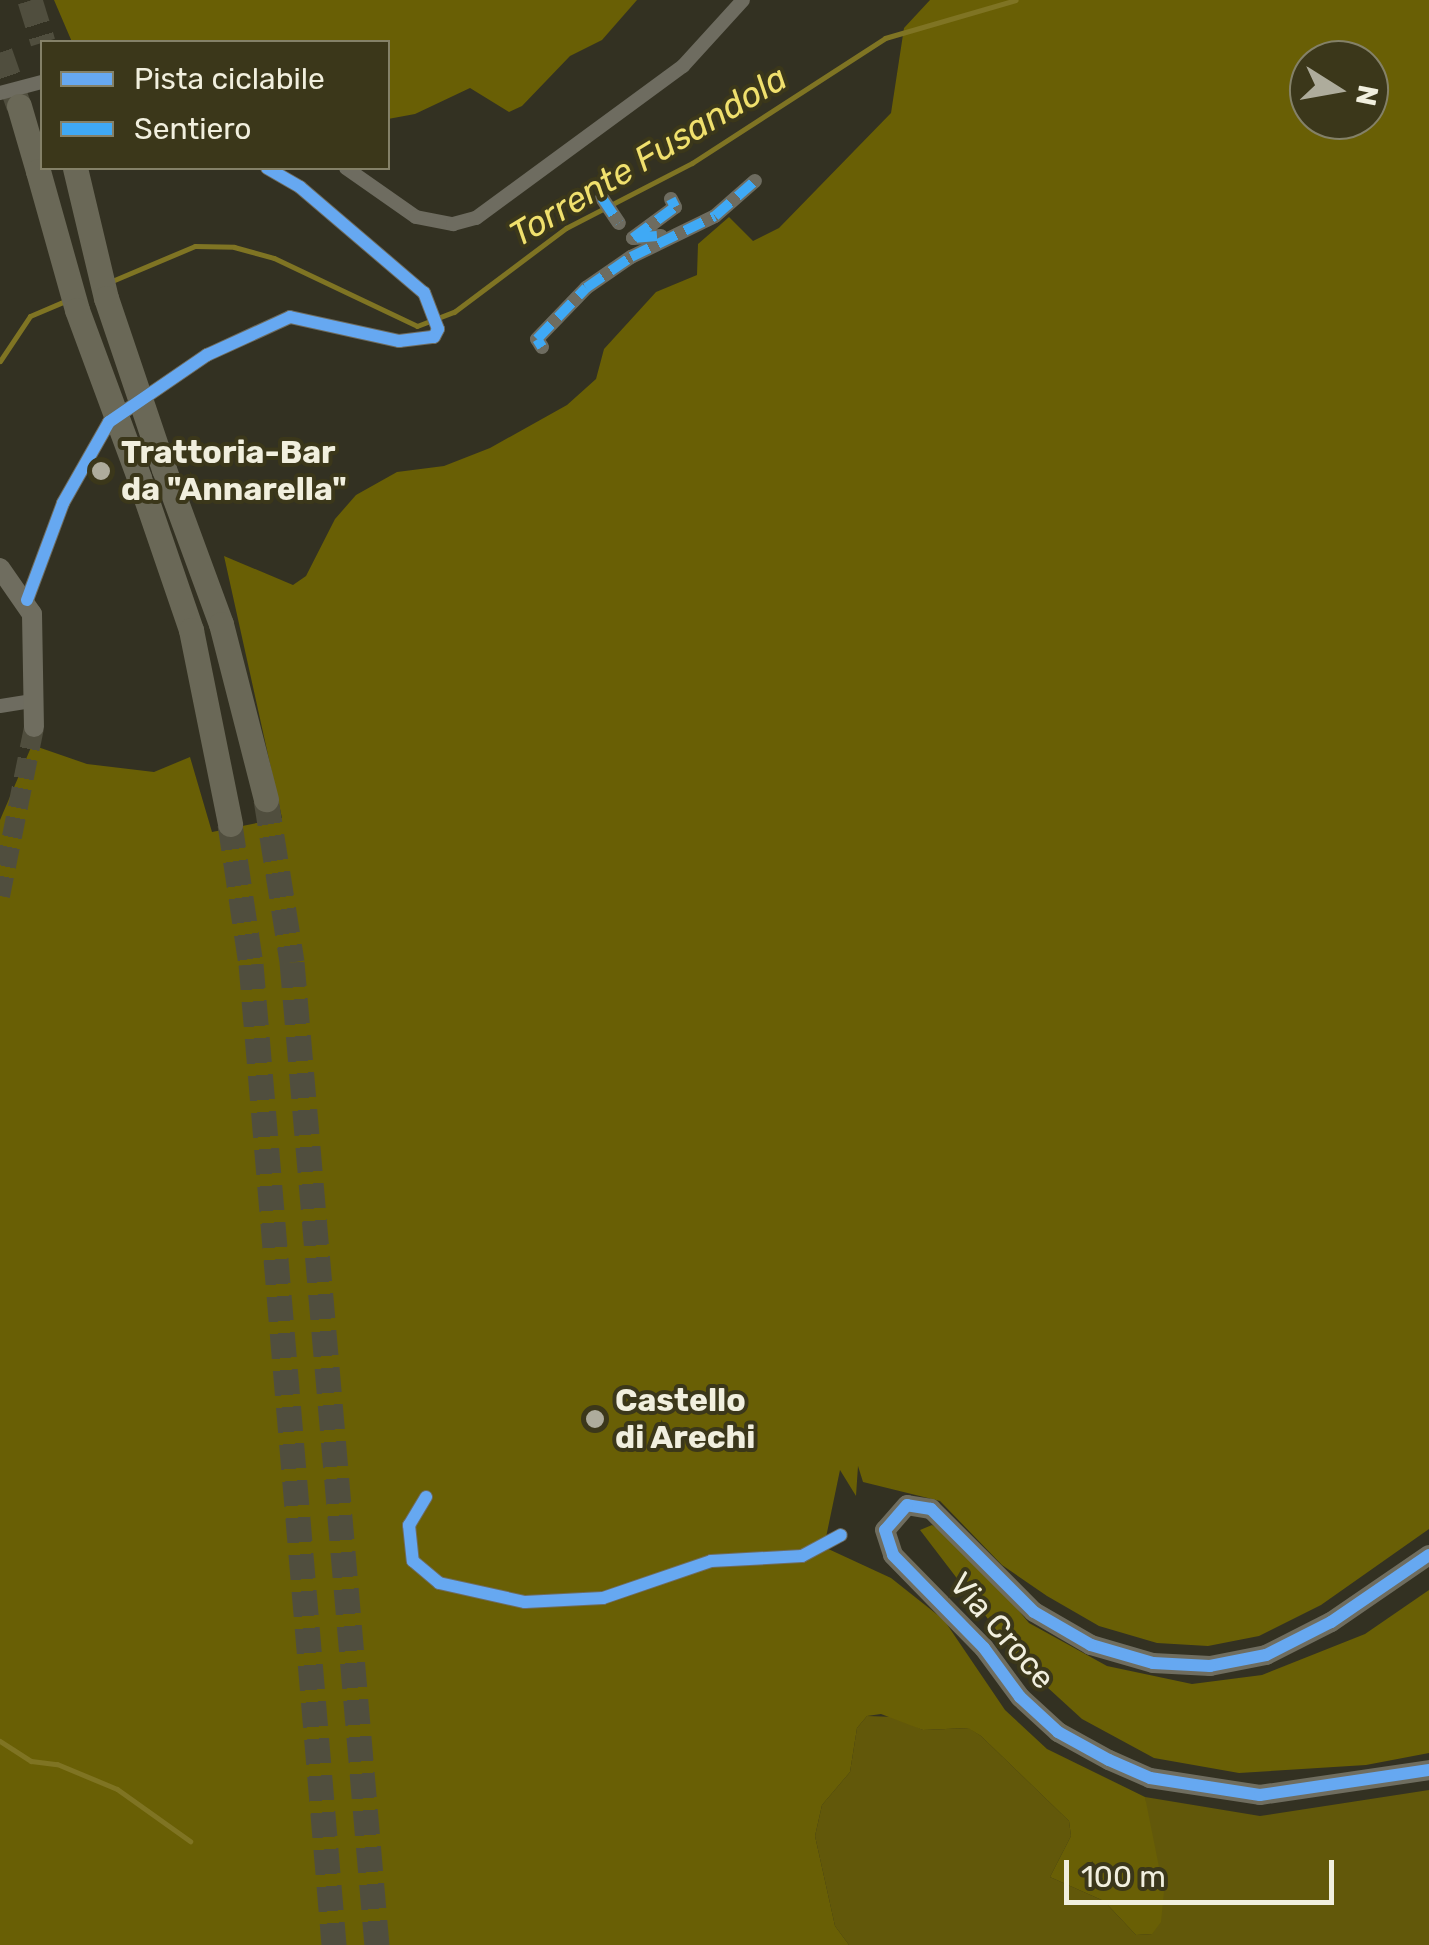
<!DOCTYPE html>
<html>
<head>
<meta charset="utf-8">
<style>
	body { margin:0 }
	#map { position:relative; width:1429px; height:1945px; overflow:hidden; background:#333122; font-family:Rubik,sans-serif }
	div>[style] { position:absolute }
	.green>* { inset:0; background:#62580a }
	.forest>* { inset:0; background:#695f05 }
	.stream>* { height:5px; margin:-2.5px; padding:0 2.5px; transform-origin:2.5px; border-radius:2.5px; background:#7f7423 }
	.secondary-tunnel>* { height:20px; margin-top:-10px; transform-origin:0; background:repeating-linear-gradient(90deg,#504e3e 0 20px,transparent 0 30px) }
	.highway-tunnel>* { height:25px; margin-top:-12.5px; transform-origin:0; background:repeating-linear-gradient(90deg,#504e3e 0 25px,transparent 0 37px) }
	.street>* { height:14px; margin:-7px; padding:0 7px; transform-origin:7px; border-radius:7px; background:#6e6c60 }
	.secondary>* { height:20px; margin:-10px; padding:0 10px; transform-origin:10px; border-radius:10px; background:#6f6d5f }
	.highway>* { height:25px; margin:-12.5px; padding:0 12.5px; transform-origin:12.5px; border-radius:12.5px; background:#6a6857 }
	.highway-bridge>* { height:25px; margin:-12.5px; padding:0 12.5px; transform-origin:12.5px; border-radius:12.5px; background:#6a6857 }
	.quiet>* { height:10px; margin-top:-5px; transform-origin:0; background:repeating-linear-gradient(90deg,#3fa9f5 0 20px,transparent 0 30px) }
	.cycleway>* { height:12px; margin:-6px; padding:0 6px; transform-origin:6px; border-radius:6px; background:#66a8f1 }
	.dots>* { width:28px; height:28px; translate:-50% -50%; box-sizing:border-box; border:5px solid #3b371a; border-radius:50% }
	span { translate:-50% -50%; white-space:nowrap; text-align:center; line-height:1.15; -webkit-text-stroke:8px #3b371a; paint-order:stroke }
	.poi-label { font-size:32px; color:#f1efde; font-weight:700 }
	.left { translate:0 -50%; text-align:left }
	.street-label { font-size:32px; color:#f1efde }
	.water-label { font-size:35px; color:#f0e06d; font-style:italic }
	.legend { position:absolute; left:40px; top:40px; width:350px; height:130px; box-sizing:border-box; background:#3b371a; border:2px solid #848168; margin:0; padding:12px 18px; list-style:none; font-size:30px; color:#f1efde }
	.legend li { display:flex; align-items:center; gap:20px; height:50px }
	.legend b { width:50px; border:2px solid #848168 }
	.north { position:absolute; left:1289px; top:40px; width:100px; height:100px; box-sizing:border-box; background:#3b371a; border:2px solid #848168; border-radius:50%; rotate:101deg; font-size:28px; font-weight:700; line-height:40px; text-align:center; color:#f1efde }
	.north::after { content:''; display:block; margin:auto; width:35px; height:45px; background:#aeac9c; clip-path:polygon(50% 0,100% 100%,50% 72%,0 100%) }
	.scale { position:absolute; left:1064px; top:1860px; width:270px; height:45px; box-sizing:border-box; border:5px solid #f1efde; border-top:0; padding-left:12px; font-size:30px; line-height:35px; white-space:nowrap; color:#f1efde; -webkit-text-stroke:8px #3b371a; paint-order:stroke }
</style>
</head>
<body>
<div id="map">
	<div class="green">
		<i style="clip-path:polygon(867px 1716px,896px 1717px,923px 1730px,969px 1728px,981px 1736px,1069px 1821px,1071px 1836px,1050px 1877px,1104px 1901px,1136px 1935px,1152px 1934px,1145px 1797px,1260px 1816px,1429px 1790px,1429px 1945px,849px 1945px,835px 1926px,815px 1836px,822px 1805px,850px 1772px,857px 1728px)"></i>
	</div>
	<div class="forest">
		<i style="clip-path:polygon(54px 0,637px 0,602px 40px,570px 56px,522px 106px,509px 112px,470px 88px,415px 114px,388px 119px,388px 42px,72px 42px)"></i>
		<i style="clip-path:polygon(evenodd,930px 0,1429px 0,1429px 1529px,1321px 1605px,1259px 1636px,1208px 1646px,1157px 1643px,1099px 1626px,1047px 1596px,1002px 1565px,940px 1501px,863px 1482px,858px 1466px,856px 1496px,840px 1470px,824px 1547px,891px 1578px,944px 1620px,1005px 1710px,1047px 1749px,1145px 1797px,1164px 1892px,1161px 1922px,1152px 1934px,1136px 1935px,1104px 1901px,1050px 1877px,1071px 1836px,1069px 1821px,981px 1736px,968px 1728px,923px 1730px,881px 1714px,867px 1716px,857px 1728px,850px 1772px,822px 1805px,815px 1836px,835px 1926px,849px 1945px,0 1945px,0 820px,32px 745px,87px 764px,154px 772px,190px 757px,212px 832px,282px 818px,224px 556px,293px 585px,306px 576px,335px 519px,356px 495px,397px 472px,444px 466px,490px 448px,567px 405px,596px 379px,604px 349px,656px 292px,697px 275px,698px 244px,729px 217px,753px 241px,779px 228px,891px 113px,904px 28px,930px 0,1309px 60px,1369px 60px,1369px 120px,1309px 120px,1309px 60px)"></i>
		<i style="clip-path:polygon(932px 1525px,965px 1546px,1029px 1623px,1107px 1666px,1192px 1684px,1262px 1675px,1365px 1634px,1429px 1590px,1429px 1753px,1366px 1765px,1239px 1773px,1154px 1758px,1082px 1719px,1024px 1666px,920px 1530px)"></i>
	</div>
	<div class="stream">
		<i style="left:112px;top:281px;width:90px;rotate:-22.9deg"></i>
		<i style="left:195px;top:246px;width:39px;rotate:1deg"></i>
		<i style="left:234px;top:247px;width:41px;rotate:15.4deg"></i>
		<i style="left:274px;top:258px;width:158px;rotate:25.4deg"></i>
		<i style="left:417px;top:326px;width:40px;rotate:-21deg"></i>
		<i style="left:454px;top:312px;width:140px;rotate:-36.9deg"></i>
		<i style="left:566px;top:228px;width:142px;rotate:-27.3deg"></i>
		<i style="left:692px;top:163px;width:230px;rotate:-32.9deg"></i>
		<i style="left:885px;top:38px;width:136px;rotate:-16.2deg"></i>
		<i style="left:0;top:361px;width:54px;rotate:-56.3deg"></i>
		<i style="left:30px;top:316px;width:38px;rotate:-23deg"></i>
		<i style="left:0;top:1741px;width:37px;rotate:33deg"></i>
		<i style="left:31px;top:1761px;width:26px;rotate:7deg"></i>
		<i style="left:57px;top:1764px;width:65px;rotate:22.6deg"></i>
		<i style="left:117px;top:1789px;width:90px;rotate:35.5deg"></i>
	</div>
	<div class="secondary-tunnel">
		<i style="left:0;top:896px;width:172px;rotate:-78.6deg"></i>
	</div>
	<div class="highway-tunnel">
		<i style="left:30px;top:0;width:44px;rotate:72.8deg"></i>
		<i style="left:0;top:52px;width:57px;rotate:70.6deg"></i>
		<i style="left:266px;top:799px;width:165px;rotate:80.9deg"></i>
		<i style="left:292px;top:962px;width:987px;rotate:85.06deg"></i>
		<i style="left:230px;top:824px;width:142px;rotate:81.5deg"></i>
		<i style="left:251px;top:964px;width:985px;rotate:85.16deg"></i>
	</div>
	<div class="street">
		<i style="left:0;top:93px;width:43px;rotate:-14.7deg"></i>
		<i style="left:346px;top:168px;width:85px;rotate:35deg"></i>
		<i style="left:416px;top:217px;width:38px;rotate:11deg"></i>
		<i style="left:453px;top:224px;width:24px;rotate:-15deg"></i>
		<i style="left:476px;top:218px;width:257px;rotate:-36.3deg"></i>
		<i style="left:683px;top:66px;width:89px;rotate:-47.7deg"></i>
		<i style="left:602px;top:198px;width:30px;rotate:56deg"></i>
		<i style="left:661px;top:236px;width:28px;rotate:176deg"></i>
		<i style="left:633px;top:238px;width:52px;rotate:-36.4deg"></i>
		<i style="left:675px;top:207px;width:9px;rotate:-117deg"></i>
		<i style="left:542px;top:347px;width:9px;rotate:-122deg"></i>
		<i style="left:537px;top:339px;width:71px;rotate:-46.1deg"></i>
		<i style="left:586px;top:288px;width:55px;rotate:-34.6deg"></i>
		<i style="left:631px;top:257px;width:93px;rotate:-26deg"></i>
		<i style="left:715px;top:216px;width:53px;rotate:-41.2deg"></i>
		<i style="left:27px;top:600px;width:103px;rotate:-69.6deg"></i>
		<i style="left:63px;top:503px;width:93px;rotate:-60.4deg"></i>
		<i style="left:109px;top:422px;width:119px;rotate:-34.4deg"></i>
		<i style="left:207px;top:355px;width:91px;rotate:-24.6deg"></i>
		<i style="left:290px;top:317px;width:112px;rotate:12.4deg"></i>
		<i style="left:399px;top:341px;width:35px;rotate:-7deg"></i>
		<i style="left:434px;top:337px;width:9px;rotate:-63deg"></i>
		<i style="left:438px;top:329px;width:39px;rotate:-111deg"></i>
		<i style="left:424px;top:293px;width:163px;rotate:-139.5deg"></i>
		<i style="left:300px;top:187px;width:38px;rotate:-150deg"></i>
		<i style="left:0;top:706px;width:36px;rotate:-9deg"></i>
		<i style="left:426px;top:1497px;width:33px;rotate:121deg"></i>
		<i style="left:409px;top:1525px;width:36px;rotate:84deg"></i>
		<i style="left:413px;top:1561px;width:34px;rotate:40deg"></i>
		<i style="left:439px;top:1583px;width:88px;rotate:12.5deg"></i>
		<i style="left:525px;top:1602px;width:78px;rotate:-2.9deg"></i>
		<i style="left:603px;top:1598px;width:114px;rotate:-18.9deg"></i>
		<i style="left:711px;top:1561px;width:91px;rotate:-3.1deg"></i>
		<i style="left:802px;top:1556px;width:44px;rotate:-28.3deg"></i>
	</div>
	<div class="secondary">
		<i style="left:0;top:568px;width:56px;rotate:55.2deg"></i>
		<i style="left:32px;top:614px;width:113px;rotate:89deg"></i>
		<i style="left:1429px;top:1555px;width:119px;rotate:145.6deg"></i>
		<i style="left:1331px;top:1622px;width:73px;rotate:153.1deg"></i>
		<i style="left:1266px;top:1655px;width:57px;rotate:168.9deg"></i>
		<i style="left:1210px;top:1666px;width:57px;rotate:-177deg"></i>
		<i style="left:1153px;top:1663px;width:65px;rotate:-163.8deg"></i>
		<i style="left:1091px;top:1645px;width:66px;rotate:-149.9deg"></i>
		<i style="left:1034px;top:1612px;width:146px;rotate:-135deg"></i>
		<i style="left:931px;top:1509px;width:24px;rotate:-171deg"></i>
		<i style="left:907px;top:1505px;width:33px;rotate:131deg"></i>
		<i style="left:885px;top:1530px;width:26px;rotate:72deg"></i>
		<i style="left:893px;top:1555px;width:130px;rotate:45.6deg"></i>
		<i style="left:984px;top:1648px;width:61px;rotate:53.7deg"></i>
		<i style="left:1020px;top:1697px;width:52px;rotate:42.6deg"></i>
		<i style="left:1058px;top:1732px;width:58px;rotate:28.8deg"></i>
		<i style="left:1109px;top:1760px;width:45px;rotate:23.7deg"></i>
		<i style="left:1150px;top:1778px;width:111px;rotate:8.8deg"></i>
		<i style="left:1260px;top:1795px;width:171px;rotate:-8.4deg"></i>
	</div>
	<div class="highway">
		<i style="left:19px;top:106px;width:68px;rotate:73.7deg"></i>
		<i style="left:164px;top:469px;width:165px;rotate:69.8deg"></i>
		<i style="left:221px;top:624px;width:181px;rotate:75.6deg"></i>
		<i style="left:139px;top:478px;width:161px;rotate:71.1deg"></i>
		<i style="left:191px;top:630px;width:198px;rotate:78.6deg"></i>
	</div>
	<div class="highway-bridge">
		<i style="left:75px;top:168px;width:134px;rotate:76.6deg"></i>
		<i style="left:106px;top:298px;width:181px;rotate:71.3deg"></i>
		<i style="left:38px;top:171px;width:144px;rotate:74.3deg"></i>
		<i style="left:77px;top:310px;width:179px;rotate:69.7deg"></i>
	</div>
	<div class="quiet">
		<i style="left:602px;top:198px;width:30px;rotate:56deg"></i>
		<i style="left:657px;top:236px;width:24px;rotate:175deg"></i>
		<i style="left:633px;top:238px;width:52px;rotate:-36.4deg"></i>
		<i style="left:675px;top:207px;width:9px;rotate:-117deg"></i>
		<i style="left:542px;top:347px;width:9px;rotate:-122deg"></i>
		<i style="left:537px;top:339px;width:71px;rotate:-46.1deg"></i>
		<i style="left:586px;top:288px;width:55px;rotate:-34.6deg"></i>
		<i style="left:631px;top:257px;width:93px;rotate:-26deg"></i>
		<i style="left:715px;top:216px;width:53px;rotate:-41.2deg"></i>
	</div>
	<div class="cycleway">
		<i style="left:27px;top:600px;width:103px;rotate:-69.6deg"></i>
		<i style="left:63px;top:503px;width:93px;rotate:-60.4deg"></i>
		<i style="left:109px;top:422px;width:119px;rotate:-34.4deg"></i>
		<i style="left:207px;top:355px;width:91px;rotate:-24.6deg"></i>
		<i style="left:290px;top:317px;width:112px;rotate:12.4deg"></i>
		<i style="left:399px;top:341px;width:35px;rotate:-7deg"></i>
		<i style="left:434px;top:337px;width:9px;rotate:-63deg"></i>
		<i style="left:438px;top:329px;width:39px;rotate:-111deg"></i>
		<i style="left:424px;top:293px;width:163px;rotate:-139.5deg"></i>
		<i style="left:300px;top:187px;width:38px;rotate:-150deg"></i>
		<i style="left:426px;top:1497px;width:33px;rotate:121deg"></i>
		<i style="left:409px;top:1525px;width:36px;rotate:84deg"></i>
		<i style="left:413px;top:1561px;width:34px;rotate:40deg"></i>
		<i style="left:439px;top:1583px;width:88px;rotate:12.5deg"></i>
		<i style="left:525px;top:1602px;width:78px;rotate:-2.9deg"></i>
		<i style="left:603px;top:1598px;width:114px;rotate:-18.9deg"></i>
		<i style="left:711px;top:1561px;width:91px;rotate:-3.1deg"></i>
		<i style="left:802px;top:1556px;width:44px;rotate:-28.3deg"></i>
		<i style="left:1429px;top:1555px;width:119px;rotate:145.6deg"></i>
		<i style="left:1331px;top:1622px;width:73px;rotate:153.1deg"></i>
		<i style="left:1266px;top:1655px;width:57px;rotate:168.9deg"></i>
		<i style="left:1210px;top:1666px;width:57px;rotate:-177deg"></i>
		<i style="left:1153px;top:1663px;width:65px;rotate:-163.8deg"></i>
		<i style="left:1091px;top:1645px;width:66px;rotate:-149.9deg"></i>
		<i style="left:1034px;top:1612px;width:146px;rotate:-135deg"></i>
		<i style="left:931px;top:1509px;width:24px;rotate:-171deg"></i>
		<i style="left:907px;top:1505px;width:33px;rotate:131deg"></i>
		<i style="left:885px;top:1530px;width:26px;rotate:72deg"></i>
		<i style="left:893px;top:1555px;width:130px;rotate:45.6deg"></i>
		<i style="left:984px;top:1648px;width:61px;rotate:53.7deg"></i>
		<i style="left:1020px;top:1697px;width:52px;rotate:42.6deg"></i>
		<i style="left:1058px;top:1732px;width:58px;rotate:28.8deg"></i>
		<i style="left:1109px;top:1760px;width:45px;rotate:23.7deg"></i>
		<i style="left:1150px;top:1778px;width:111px;rotate:8.8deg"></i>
		<i style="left:1260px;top:1795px;width:171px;rotate:-8.4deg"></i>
	</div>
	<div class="dots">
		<i style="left:101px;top:471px;background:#aeac9c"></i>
		<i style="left:595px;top:1419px;background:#aeac9c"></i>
	</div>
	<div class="poi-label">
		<span class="left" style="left:121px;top:471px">Trattoria-Bar<br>da "Annarella"</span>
		<span class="left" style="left:615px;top:1419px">Castello<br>di Arechi</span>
	</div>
	<div class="street-label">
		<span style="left:1002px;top:1631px;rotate:49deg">Via Croce</span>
	</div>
	<div class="water-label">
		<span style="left:648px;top:156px;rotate:-31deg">Torrente Fusandola</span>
	</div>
	<ul class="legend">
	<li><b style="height:12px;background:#66a8f1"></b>Pista ciclabile</li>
	<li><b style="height:12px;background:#3fa9f5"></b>Sentiero</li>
	</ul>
	<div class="north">N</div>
	<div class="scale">100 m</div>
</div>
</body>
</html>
